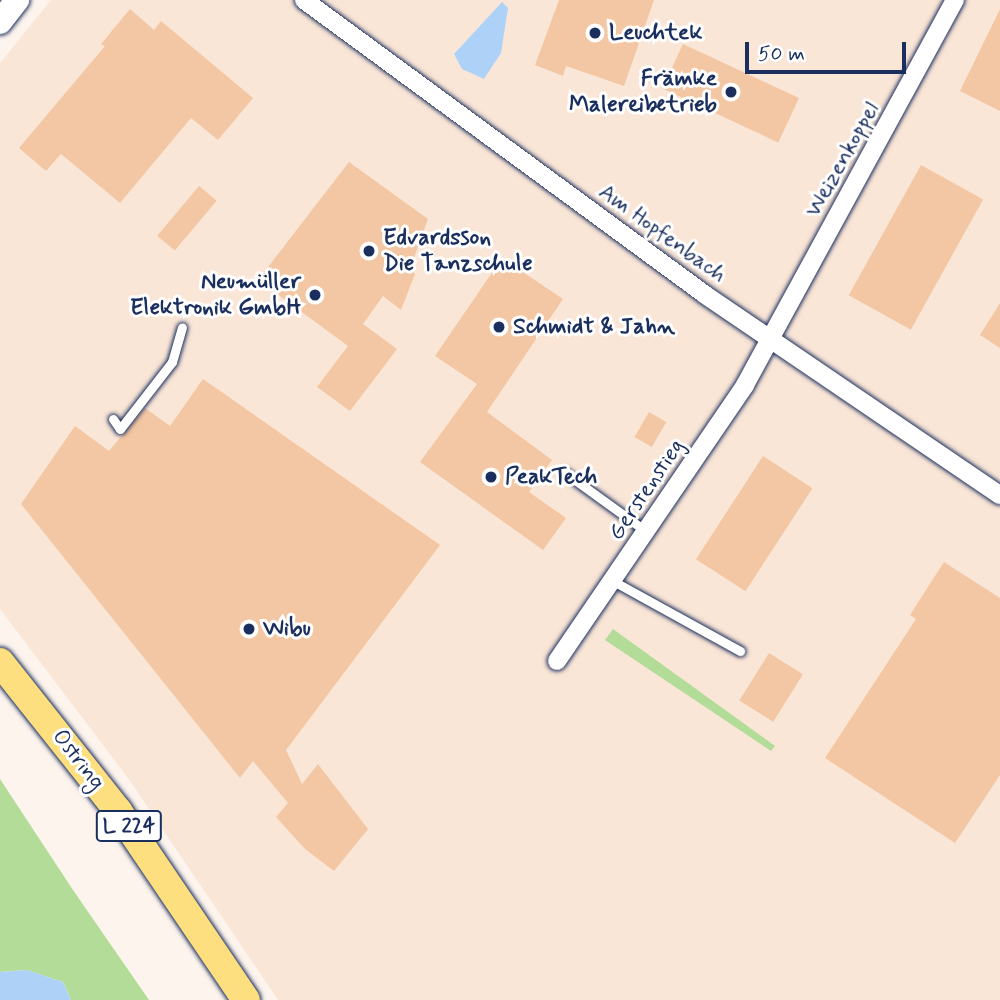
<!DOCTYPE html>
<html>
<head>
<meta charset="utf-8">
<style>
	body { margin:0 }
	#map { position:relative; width:1000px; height:1000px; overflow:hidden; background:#fdf4ed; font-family:Mynerve,sans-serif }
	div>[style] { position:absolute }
	.built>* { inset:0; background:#fae6d7 }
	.green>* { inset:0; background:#b3dc99 }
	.water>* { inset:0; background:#aed2f7 }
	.building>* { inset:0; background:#f3c7a3; transform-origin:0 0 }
	.roads { filter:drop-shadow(0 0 2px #1b2f5e) drop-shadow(0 0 2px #1b2f5e) }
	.service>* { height:9px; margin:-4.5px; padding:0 4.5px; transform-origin:4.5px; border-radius:4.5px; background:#fff }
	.minor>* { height:18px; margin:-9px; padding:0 9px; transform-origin:9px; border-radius:9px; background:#fff }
	.secondary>* { height:24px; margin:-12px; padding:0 12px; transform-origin:12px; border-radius:12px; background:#fff }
	.primary>* { height:28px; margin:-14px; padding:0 14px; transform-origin:14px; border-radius:14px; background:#fddf80 }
	.dots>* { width:19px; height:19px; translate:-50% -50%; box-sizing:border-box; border:4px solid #fff; border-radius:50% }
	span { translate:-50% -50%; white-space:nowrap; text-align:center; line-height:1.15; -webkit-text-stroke:6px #fff; paint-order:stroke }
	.shield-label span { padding:2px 5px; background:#fff; border:2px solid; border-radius:5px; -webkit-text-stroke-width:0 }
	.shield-label { font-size:21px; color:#1b2f5e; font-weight:700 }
	.poi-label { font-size:23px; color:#1b2f5e; font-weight:700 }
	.left { translate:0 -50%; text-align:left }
	.right { translate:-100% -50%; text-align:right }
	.street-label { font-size:23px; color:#1b2f5e }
	.scale { position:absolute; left:745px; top:42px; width:161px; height:32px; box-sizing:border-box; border:4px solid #1b2f5e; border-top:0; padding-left:9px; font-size:21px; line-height:24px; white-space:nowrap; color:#1b2f5e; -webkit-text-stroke:5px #fff; paint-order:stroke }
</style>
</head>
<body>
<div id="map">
	<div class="built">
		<i style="clip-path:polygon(51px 0,1000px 0,1000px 1000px,278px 1000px,128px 778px,0 609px,0 63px)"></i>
	</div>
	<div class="green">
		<i style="clip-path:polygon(613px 629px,775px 746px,771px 751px,605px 640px)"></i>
		<i style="clip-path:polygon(0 779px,73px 890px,149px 1000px,71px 1000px,63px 982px,27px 970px,0 972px)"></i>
	</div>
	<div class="water">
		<i style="clip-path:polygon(502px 2px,508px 8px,501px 53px,484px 79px,462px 69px,454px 54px)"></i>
		<i style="clip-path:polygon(27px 970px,63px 982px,71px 1000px,0 1000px,0 972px)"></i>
	</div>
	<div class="building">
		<i style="clip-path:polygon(559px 0,654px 0,624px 86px,566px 66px,563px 76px,535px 65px)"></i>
		<i style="clip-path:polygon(130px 9px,154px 30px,161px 21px,253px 98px,218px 140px,191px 118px,120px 203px,61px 154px,46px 171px,19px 148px,105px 46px,101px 44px)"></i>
		<i style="clip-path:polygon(1000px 9px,1000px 111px,960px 91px)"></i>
		<i style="left:683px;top:44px;width:128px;height:49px;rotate:25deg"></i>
		<i style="clip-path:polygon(349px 162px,428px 219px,410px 269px,415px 274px,401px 310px,383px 296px,363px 324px,397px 349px,350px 411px,317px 387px,348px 346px,258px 280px)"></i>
		<i style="left:921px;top:165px;width:71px;height:149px;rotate:29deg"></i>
		<i style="left:199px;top:186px;width:23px;height:65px;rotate:40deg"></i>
		<i style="clip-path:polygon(502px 258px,563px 299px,487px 412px,552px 460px,529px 492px,566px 518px,543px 550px,420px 462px,477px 384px,435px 356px)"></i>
		<i style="clip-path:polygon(1000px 303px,1000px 348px,980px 335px)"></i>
		<i style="clip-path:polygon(203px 379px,440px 545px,286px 750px,302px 784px,318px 764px,368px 829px,334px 871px,305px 849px,276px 817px,288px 803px,253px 761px,240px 778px,21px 504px,75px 426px,109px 451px,145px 408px,170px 426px)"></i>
		<i style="left:649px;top:412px;width:20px;height:29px;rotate:30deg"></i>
		<i style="left:763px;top:456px;width:59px;height:123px;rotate:33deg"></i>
		<i style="clip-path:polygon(944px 562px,1000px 598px,1000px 775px,955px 843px,825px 758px,916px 619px,910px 615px)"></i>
		<i style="left:769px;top:653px;width:40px;height:56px;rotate:32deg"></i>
	</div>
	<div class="roads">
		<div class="service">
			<i style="left:113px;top:419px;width:12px;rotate:55deg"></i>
			<i style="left:120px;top:429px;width:85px;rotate:-52.2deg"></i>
			<i style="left:172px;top:362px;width:36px;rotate:-74deg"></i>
			<i style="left:564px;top:472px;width:102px;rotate:35.9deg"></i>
			<i style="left:615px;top:582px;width:143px;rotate:28.9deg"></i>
		</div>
		<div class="minor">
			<i style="left:304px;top:0;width:496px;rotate:36.3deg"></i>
			<i style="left:704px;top:294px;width:358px;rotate:34.2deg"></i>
			<i style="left:557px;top:661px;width:334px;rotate:-55.7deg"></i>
			<i style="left:745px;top:385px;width:439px;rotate:-61.4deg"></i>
		</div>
		<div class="secondary">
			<i style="left:0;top:22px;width:28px;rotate:-52deg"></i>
		</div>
		<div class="primary">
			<i style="left:0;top:662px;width:190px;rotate:51.6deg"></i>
			<i style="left:118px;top:811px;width:228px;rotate:55.9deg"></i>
		</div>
	</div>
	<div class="dots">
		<i style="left:595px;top:33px;background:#1b2f5e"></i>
		<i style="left:731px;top:92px;background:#1b2f5e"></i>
		<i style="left:369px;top:251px;background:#1b2f5e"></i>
		<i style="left:315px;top:295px;background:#1b2f5e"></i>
		<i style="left:499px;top:327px;background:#1b2f5e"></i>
		<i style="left:491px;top:477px;background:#1b2f5e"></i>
		<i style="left:249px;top:629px;background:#1b2f5e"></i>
	</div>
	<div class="shield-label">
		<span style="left:129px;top:826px">L 224</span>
	</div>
	<div class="poi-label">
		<span class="left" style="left:609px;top:33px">Leuchtek</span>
		<span class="right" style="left:717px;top:92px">Främke<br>Malereibetrieb</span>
		<span class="left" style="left:383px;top:251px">Edvardsson<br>Die Tanzschule</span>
		<span class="right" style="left:301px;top:295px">Neumüller<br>Elektronik GmbH</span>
		<span class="left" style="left:513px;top:327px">Schmidt &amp; Jahn</span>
		<span class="left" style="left:505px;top:477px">PeakTech</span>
		<span class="left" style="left:263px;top:629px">Wibu</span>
	</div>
	<div class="street-label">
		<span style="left:843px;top:160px;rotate:-61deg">Weizenkoppel</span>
		<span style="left:662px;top:234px;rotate:36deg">Am Hopfenbach</span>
		<span style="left:647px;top:490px;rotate:-56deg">Gerstenstieg</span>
		<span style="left:78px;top:760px;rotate:52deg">Ostring</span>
	</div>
	<div class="scale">50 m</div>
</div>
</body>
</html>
